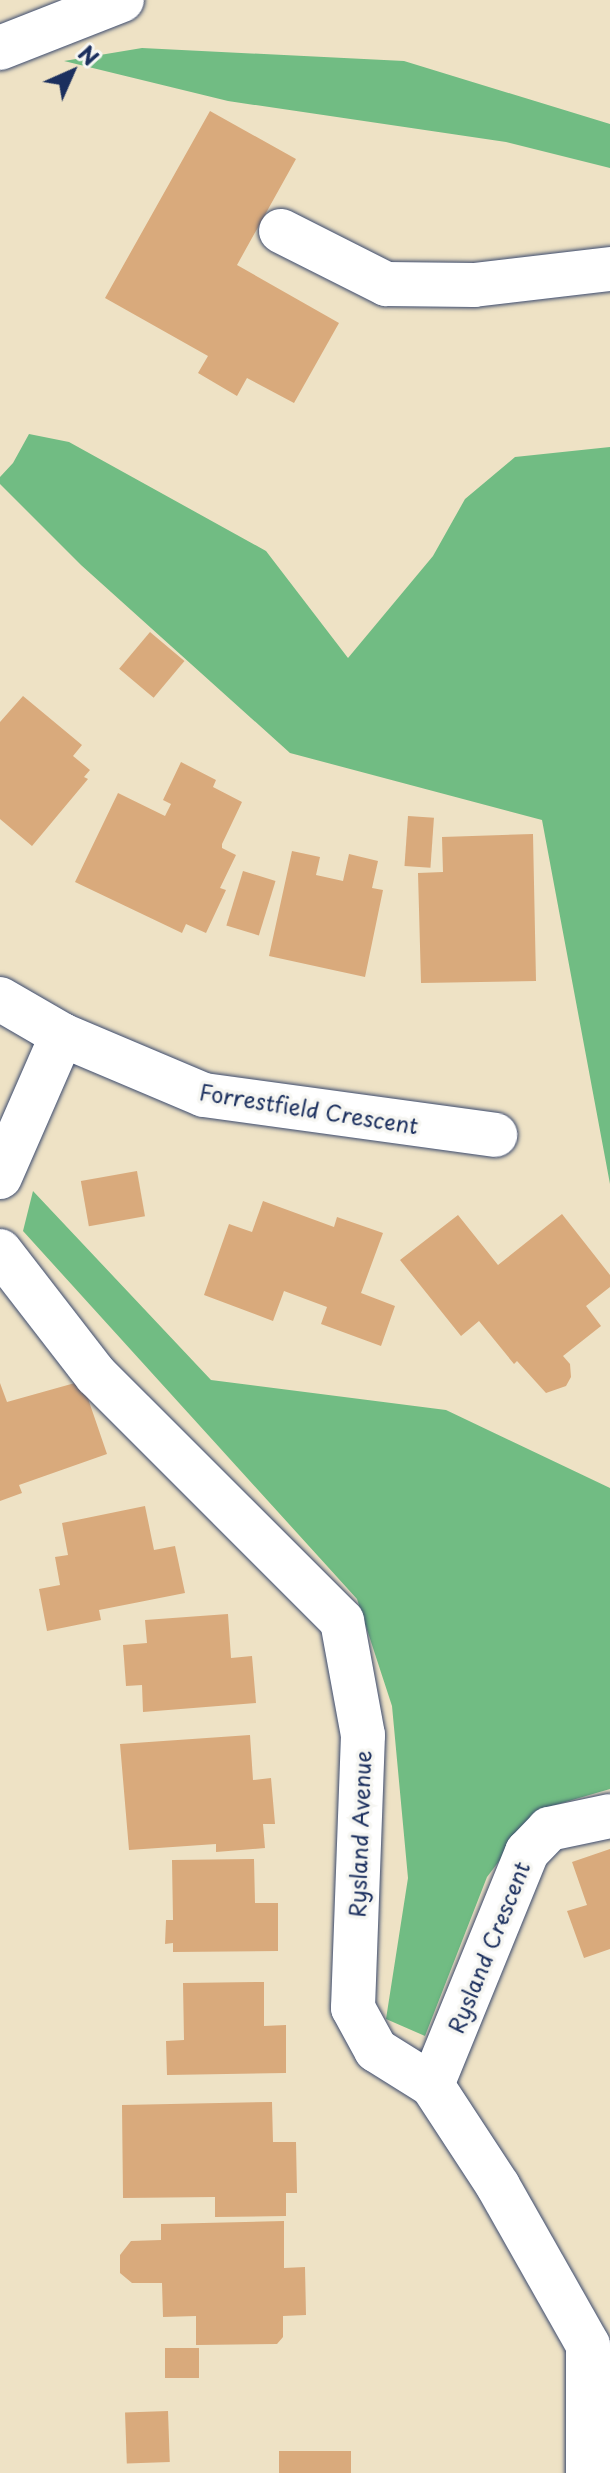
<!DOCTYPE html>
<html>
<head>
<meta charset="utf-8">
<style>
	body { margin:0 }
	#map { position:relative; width:610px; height:2473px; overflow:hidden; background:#eee2c5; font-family:"Playpen Sans",sans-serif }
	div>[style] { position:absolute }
	.forest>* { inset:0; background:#71bc83 }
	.building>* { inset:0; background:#d9aa7c; transform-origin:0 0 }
	.roads { filter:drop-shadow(0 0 2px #3b4a6d) drop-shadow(0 0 2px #3b4a6d) }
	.minor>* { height:44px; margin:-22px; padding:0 22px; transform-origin:22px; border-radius:22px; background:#fff }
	span { translate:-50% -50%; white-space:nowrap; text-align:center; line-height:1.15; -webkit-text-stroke:7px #f6f6f2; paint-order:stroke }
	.street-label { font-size:22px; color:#1b2f5e }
	.north { position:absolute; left:32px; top:32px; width:80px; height:80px; -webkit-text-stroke:6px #f6f6f2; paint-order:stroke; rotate:45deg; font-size:22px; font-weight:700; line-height:32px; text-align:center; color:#1b2f5e }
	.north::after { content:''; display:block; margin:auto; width:28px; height:36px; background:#1b2f5e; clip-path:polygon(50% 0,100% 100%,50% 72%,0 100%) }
</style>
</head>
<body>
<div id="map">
	<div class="forest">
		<i style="clip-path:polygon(142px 48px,404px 61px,610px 124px,610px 168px,506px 142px,228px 101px,64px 61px)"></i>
		<i style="clip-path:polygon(29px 434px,69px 442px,266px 551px,348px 658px,433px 556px,465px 499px,515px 457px,610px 447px,610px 1184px,542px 820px,290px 753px,81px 565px,0 484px,0 477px,13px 463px)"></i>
		<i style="clip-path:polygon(33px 1191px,211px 1380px,446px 1410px,610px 1488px,610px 1789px,538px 1810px,487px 1877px,425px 2036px,386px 2019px,408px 1878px,392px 1706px,357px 1599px,23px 1231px)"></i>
	</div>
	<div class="building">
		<i style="clip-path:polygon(210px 111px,296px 159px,237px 265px,339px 323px,294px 403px,247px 378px,237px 396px,198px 373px,208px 356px,105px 298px)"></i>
		<i style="left:150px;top:632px;width:45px;height:48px;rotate:40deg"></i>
		<i style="clip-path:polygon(23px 696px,82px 745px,73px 756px,90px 770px,84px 777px,88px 779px,32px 846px,0 819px,0 722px)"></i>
		<i style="clip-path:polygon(181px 762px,216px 780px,213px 787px,242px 802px,222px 844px,222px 848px,236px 855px,220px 888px,226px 890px,206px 933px,186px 924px,182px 933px,75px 882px,118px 793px,165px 816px,171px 804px,163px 800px)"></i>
		<i style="left:408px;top:816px;width:26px;height:50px;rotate:4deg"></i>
		<i style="clip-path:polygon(533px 834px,536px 981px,421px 983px,418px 873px,443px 872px,442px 837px)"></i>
		<i style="clip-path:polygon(292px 851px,320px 857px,316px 875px,343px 881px,349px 854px,378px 861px,372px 888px,383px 890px,365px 977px,269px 956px)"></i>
		<i style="left:243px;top:871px;width:34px;height:57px;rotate:17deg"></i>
		<i style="left:137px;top:1171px;width:46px;height:57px;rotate:80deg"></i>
		<i style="clip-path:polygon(263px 1201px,334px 1227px,337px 1217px,383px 1233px,361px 1293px,395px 1306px,381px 1346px,321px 1324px,327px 1307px,284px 1291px,273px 1321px,204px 1295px,229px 1224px,252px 1232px)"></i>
		<i style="clip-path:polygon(562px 1214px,610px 1275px,610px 1287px,586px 1306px,601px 1326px,563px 1356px,570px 1364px,571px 1377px,566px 1386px,546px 1393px,517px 1361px,514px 1364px,479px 1321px,461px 1336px,400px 1260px,458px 1215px,498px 1265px)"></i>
		<i style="clip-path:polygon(82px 1381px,107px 1454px,19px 1485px,22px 1493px,0 1501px,0 1383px,7px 1402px)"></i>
		<i style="clip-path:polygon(145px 1506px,154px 1550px,175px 1546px,185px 1593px,99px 1610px,101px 1620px,47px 1631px,39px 1589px,60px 1585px,55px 1557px,68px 1555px,62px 1523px)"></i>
		<i style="clip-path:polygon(228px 1614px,231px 1658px,252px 1656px,256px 1703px,143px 1712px,142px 1685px,126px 1686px,123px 1645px,147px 1643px,145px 1620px)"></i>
		<i style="clip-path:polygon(250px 1735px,253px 1780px,271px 1778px,275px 1824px,263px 1824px,265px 1848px,216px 1852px,216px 1844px,129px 1850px,120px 1744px)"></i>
		<i style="clip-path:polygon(610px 1849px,610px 1949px,584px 1958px,567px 1911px,587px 1905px,572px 1862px)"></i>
		<i style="clip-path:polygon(254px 1859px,255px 1903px,278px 1903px,278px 1951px,173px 1952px,173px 1943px,165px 1944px,166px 1920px,173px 1920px,172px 1860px)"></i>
		<i style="clip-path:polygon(264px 1982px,264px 2026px,286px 2025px,286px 2073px,167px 2075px,166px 2041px,184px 2040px,183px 1983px)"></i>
		<i style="clip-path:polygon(272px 2102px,273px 2142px,296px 2142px,297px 2193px,286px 2193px,286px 2216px,215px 2217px,215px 2197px,123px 2198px,122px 2105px)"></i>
		<i style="clip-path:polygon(284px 2221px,284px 2268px,305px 2267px,306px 2315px,283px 2316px,283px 2337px,277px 2344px,196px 2345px,196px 2316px,163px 2317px,162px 2283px,132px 2283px,120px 2273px,120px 2255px,131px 2241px,161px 2240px,161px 2224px)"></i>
		<i style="left:165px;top:2348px;width:34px;height:30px"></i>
		<i style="left:168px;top:2411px;width:51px;height:43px;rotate:88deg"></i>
		<i style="left:351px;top:2451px;width:22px;height:72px;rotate:90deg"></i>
	</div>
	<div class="roads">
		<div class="minor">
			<i style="left:0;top:48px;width:131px;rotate:-21.5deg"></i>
			<i style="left:281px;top:231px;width:118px;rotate:26.8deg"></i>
			<i style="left:386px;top:284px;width:88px;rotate:0.7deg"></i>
			<i style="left:474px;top:285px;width:137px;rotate:-6.7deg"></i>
			<i style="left:0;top:999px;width:72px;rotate:30.1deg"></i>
			<i style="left:62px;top:1035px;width:154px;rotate:22.9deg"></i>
			<i style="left:204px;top:1095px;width:294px;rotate:7.8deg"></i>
			<i style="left:0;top:1177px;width:155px;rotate:-66.4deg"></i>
			<i style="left:0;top:1251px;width:157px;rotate:52.3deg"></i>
			<i style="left:96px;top:1375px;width:348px;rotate:45deg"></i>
			<i style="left:342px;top:1621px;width:116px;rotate:79.6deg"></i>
			<i style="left:363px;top:1735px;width:273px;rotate:92.1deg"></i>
			<i style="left:353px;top:2008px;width:48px;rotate:61.3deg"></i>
			<i style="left:376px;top:2050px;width:66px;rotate:32deg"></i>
			<i style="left:432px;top:2085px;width:121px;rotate:56.8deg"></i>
			<i style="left:498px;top:2186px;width:183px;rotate:60.5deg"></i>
			<i style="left:588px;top:2345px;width:128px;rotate:90deg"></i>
			<i style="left:432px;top:2085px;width:252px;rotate:-67.8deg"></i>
			<i style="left:527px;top:1852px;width:32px;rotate:-46deg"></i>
			<i style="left:549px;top:1829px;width:62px;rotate:-12deg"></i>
		</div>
	</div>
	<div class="street-label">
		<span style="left:309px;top:1108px;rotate:9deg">Forrestfield Crescent</span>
		<span style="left:359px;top:1834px;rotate:-88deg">Rysland Avenue</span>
		<span style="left:488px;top:1947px;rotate:-68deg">Rysland Crescent</span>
	</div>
	<div class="north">N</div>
</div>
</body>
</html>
